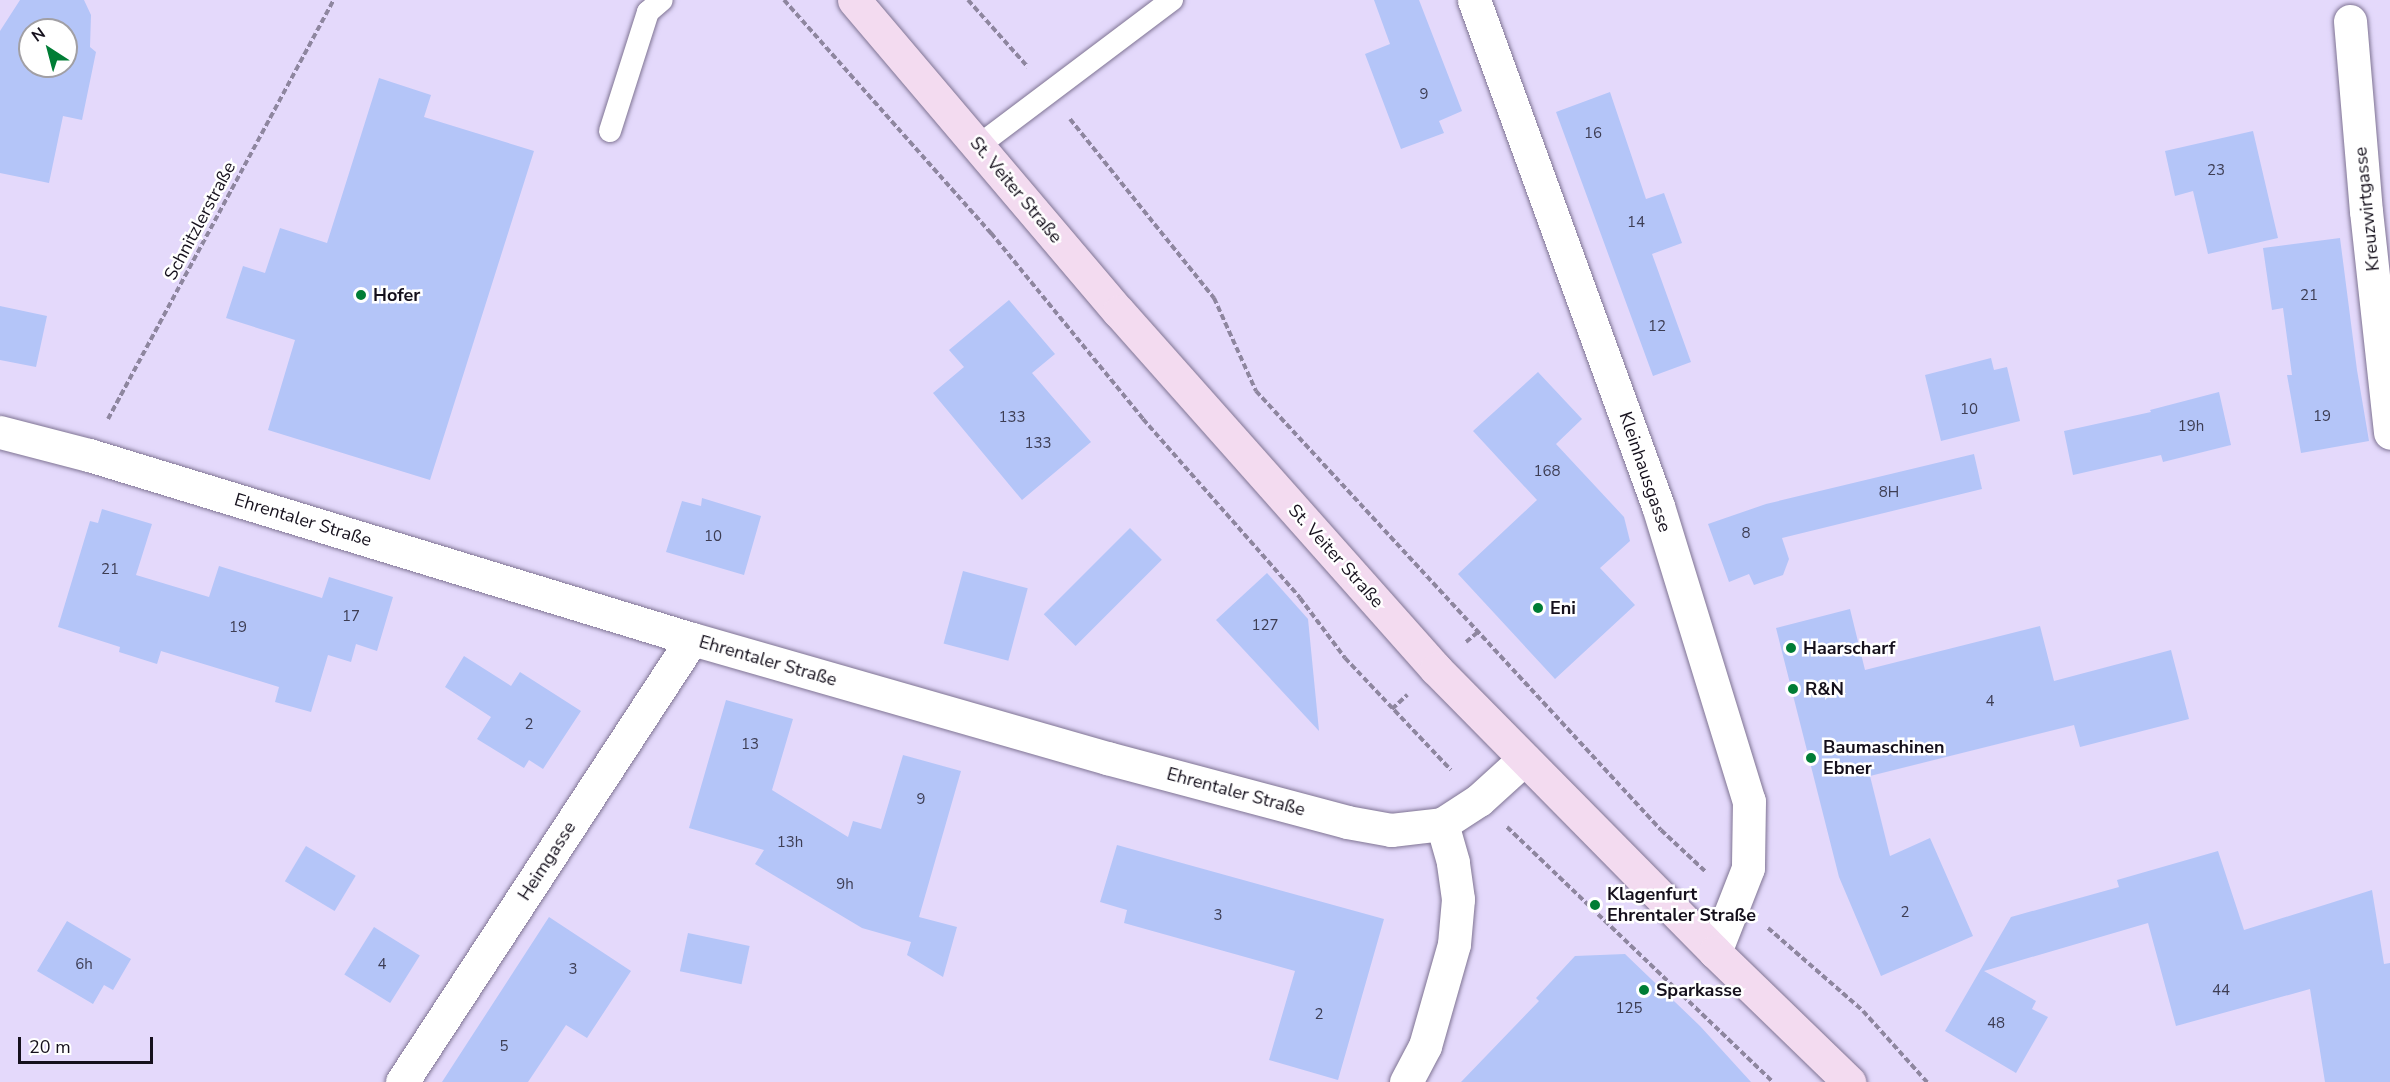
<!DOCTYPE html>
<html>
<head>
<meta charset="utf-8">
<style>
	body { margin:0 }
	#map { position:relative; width:2390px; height:1082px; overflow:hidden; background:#e4d9fb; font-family:"Nunito Sans",sans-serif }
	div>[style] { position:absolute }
	.building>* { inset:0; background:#b4c5f8; transform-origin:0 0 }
	.path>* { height:4px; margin-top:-2px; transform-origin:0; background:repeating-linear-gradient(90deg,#8e869f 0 6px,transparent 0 9px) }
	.roads { filter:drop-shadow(0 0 2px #7f7493) drop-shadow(0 0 2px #7f7493) }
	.lane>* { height:22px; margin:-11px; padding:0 11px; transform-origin:11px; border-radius:11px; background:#fff }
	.street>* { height:33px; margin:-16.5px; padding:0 16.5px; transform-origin:16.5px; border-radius:16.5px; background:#fff }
	.secondary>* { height:33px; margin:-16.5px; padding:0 16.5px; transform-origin:16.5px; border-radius:16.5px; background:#f3dbf0 }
	.dots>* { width:16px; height:16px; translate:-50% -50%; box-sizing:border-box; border:3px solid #fff; border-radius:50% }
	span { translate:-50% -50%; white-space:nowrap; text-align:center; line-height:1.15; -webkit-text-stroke:5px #fff; paint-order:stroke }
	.number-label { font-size:15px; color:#3d3d53 }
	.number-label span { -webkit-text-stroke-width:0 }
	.street-label { font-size:18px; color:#15101c }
	.poi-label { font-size:18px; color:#15101c; font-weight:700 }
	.left { translate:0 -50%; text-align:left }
	.north { position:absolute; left:18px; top:18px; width:60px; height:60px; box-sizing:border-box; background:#fff; border:2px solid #a19fa4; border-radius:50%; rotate:324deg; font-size:16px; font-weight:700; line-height:24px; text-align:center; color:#15101c }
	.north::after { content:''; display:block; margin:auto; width:21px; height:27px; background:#007d35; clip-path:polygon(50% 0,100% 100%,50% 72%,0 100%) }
	.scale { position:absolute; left:18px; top:1037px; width:135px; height:27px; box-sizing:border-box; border:3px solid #15101c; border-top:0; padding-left:8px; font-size:18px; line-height:21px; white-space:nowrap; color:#15101c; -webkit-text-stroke:4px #fff; paint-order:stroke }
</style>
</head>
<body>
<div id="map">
	<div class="building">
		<i style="clip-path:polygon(evenodd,20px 0,84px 0,91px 15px,90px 47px,96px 52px,82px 120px,63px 116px,49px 183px,0 173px,0 31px,20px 0,30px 30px,66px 30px,66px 66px,30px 66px,30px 30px)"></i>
		<i style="clip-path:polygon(1374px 0,1419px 0,1462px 111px,1439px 121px,1444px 133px,1401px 149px,1365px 54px,1390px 44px)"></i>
		<i style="clip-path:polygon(379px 78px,431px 95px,424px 117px,534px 151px,430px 480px,268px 430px,295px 340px,226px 318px,243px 266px,265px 273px,280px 228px,327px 243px)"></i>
		<i style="clip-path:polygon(1610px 92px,1646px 199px,1664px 193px,1682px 243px,1652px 254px,1691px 362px,1653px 376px,1556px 112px)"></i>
		<i style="clip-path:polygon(2253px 131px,2278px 238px,2208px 254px,2193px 191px,2175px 196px,2165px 151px)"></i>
		<i style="clip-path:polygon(2340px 238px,2357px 370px,2369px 441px,2301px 453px,2287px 375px,2292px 375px,2283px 308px,2272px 310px,2263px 248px)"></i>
		<i style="clip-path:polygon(1009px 300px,1055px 354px,1032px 373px,1091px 442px,1022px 500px,933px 393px,964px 367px,949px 350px)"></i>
		<i style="clip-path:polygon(0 306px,47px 316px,36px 367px,0 360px)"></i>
		<i style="clip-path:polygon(1991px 358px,1994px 370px,2007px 367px,2020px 421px,1941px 441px,1925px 375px)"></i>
		<i style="clip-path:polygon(1538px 372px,1582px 419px,1556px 444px,1624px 517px,1630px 541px,1600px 568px,1635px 605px,1555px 679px,1458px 574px,1537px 500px,1473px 431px)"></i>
		<i style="clip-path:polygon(2219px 392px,2231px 445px,2163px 462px,2161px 455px,2073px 475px,2064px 431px,2151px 412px,2150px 410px)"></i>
		<i style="clip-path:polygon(1974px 454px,1982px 489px,1782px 538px,1789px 559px,1783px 575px,1754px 585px,1749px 574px,1729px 582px,1708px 524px,1766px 504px)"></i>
		<i style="clip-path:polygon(702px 498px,761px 516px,744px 575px,666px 552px,682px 501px,701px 506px)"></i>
		<i style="clip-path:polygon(102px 509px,152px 524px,136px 575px,209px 597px,219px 566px,322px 598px,329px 577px,393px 597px,377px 651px,356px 644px,351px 662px,328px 655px,311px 712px,275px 702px,279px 687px,161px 651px,157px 664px,119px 652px,120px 647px,58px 627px,90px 521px,98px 523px)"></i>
		<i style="left:1130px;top:528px;width:45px;height:122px;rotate:45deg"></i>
		<i style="left:963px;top:571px;width:67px;height:75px;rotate:15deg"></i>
		<i style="clip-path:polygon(1267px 573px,1308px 619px,1319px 731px,1216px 620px)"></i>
		<i style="clip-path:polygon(1850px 609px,1865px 670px,2040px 626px,2054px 681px,2171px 650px,2189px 719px,2080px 747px,2074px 725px,1870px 776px,1890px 856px,1930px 838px,1973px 936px,1881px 976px,1839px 877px,1776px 628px)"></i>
		<i style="clip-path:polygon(464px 656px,511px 686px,520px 672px,581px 711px,543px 769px,529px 760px,524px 768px,477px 739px,491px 717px,445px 687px)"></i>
		<i style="clip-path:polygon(726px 700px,793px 719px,772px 790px,848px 837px,853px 821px,881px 829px,903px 755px,961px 771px,919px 917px,957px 927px,943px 977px,907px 955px,911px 942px,862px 928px,755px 864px,764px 850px,689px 828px)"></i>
		<i style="clip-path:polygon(1117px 845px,1384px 919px,1338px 1080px,1269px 1060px,1295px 971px,1124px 923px,1127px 910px,1100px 902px)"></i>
		<i style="left:306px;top:846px;width:58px;height:41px;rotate:31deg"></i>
		<i style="clip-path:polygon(2218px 851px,2244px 930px,2372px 890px,2384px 964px,2390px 963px,2390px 1082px,2325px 1082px,2310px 989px,2176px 1026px,2148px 923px,1984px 971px,2036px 1001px,2032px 1009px,2048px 1017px,2016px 1073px,1945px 1031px,2011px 917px,2119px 887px,2117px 880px)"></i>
		<i style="clip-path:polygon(549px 917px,631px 971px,587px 1038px,566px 1025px,528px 1082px,442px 1082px)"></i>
		<i style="clip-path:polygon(67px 921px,131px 959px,113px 990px,104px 985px,93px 1004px,37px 971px)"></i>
		<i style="left:374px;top:927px;width:54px;height:56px;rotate:32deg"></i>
		<i style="left:688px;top:933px;width:63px;height:39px;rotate:12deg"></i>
		<i style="clip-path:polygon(1625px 954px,1700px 1026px,1751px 1082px,1461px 1082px,1539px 1001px,1536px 998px,1575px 956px)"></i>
	</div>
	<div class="path">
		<i style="left:784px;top:0;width:312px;rotate:48.4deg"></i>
		<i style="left:991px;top:233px;width:240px;rotate:50.7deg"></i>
		<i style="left:1143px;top:419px;width:238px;rotate:48.7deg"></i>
		<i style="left:1300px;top:598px;width:75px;rotate:53.1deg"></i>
		<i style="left:1345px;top:658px;width:154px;rotate:46.6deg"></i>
		<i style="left:968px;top:0;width:90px;rotate:48.2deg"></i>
		<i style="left:1070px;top:119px;width:230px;rotate:51.2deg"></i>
		<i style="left:1214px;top:298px;width:102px;rotate:65.7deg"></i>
		<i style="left:1256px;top:391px;width:597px;rotate:47.31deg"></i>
		<i style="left:1661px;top:830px;width:60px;rotate:43deg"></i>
		<i style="left:108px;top:419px;width:476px;rotate:-61.7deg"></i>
		<i style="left:1466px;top:642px;width:16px;rotate:-40deg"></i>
		<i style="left:1392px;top:709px;width:21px;rotate:-43deg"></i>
		<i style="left:1507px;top:827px;width:368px;rotate:43.8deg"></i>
		<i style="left:1768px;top:928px;width:126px;rotate:41.1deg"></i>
		<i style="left:1863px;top:1011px;width:96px;rotate:48deg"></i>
	</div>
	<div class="roads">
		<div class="lane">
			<i style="left:610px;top:131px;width:125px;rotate:-72.3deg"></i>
			<i style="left:648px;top:12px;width:18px;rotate:-41deg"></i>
			<i style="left:978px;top:146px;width:243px;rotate:-37deg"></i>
		</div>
		<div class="street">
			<i style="left:1474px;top:0;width:538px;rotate:70.02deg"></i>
			<i style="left:1658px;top:506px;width:309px;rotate:72.9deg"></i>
			<i style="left:1749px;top:801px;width:67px;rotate:90.9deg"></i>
			<i style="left:1748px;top:868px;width:90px;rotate:111.4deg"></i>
			<i style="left:2350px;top:21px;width:191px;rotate:85.2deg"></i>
			<i style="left:2366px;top:211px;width:223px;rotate:83.8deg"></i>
			<i style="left:0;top:432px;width:92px;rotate:14.5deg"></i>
			<i style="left:89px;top:455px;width:630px;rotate:16.97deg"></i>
			<i style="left:692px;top:639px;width:432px;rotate:16deg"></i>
			<i style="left:1107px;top:758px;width:248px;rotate:14.9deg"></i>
			<i style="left:1347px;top:822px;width:45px;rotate:10.3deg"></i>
			<i style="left:1391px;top:830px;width:51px;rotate:-6.7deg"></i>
			<i style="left:1442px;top:824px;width:44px;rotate:-33deg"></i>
			<i style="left:1479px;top:800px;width:61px;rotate:-42.3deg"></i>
			<i style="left:402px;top:1082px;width:529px;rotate:-56.79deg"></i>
			<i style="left:1406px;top:1082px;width:41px;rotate:-62.2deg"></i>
			<i style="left:1425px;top:1046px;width:106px;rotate:-74.1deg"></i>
			<i style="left:1454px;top:944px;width:45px;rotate:-84.9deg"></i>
			<i style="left:1458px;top:899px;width:37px;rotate:-98deg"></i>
			<i style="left:1453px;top:862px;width:40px;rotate:-106deg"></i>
		</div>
		<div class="secondary">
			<i style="left:854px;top:0;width:409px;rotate:49.7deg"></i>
			<i style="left:1119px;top:312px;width:477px;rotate:48.4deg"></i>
			<i style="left:1436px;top:669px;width:397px;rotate:45.4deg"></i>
			<i style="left:1715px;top:952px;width:187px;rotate:44.1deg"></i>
		</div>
	</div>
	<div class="dots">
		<i style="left:361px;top:295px;background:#007d35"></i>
		<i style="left:1538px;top:608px;background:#007d35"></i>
		<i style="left:1791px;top:648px;background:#007d35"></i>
		<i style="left:1793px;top:689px;background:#007d35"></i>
		<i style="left:1811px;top:758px;background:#007d35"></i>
		<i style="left:1595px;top:905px;background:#007d35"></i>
		<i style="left:1644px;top:990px;background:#007d35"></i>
	</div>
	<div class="number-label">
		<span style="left:1424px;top:95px">9</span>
		<span style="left:1593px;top:134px">16</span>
		<span style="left:2216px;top:171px">23</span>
		<span style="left:1636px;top:223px">14</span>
		<span style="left:2309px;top:296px">21</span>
		<span style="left:1657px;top:327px">12</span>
		<span style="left:1969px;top:410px">10</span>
		<span style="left:2322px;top:417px">19</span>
		<span style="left:1012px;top:418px">133</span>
		<span style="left:2191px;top:427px">19h</span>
		<span style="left:1038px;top:444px">133</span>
		<span style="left:1547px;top:472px">168</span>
		<span style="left:1889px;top:493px">8H</span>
		<span style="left:1746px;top:534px">8</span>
		<span style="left:713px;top:537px">10</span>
		<span style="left:110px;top:570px">21</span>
		<span style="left:351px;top:617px">17</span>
		<span style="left:1265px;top:626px">127</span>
		<span style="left:238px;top:628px">19</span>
		<span style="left:1990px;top:702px">4</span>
		<span style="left:529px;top:725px">2</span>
		<span style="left:750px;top:745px">13</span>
		<span style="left:921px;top:800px">9</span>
		<span style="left:790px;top:843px">13h</span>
		<span style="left:845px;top:885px">9h</span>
		<span style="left:1905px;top:913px">2</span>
		<span style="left:1218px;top:916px">3</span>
		<span style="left:84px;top:965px">6h</span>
		<span style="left:382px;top:965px">4</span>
		<span style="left:573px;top:970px">3</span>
		<span style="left:2221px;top:991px">44</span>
		<span style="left:1629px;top:1009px">125</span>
		<span style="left:1319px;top:1015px">2</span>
		<span style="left:1996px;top:1024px">48</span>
		<span style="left:504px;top:1047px">5</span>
	</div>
	<div class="street-label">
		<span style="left:1016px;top:190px;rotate:50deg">St. Veiter Straße</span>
		<span style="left:2367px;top:209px;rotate:-96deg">Kreuzwirtgasse</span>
		<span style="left:200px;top:221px;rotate:-62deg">Schnitzlerstraße</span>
		<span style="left:1645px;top:472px;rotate:71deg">Kleinhausgasse</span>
		<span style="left:303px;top:520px;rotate:17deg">Ehrentaler Straße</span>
		<span style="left:1336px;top:556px;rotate:48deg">St. Veiter Straße</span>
		<span style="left:768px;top:661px;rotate:16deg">Ehrentaler Straße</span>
		<span style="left:1236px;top:792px;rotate:15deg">Ehrentaler Straße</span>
		<span style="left:547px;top:861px;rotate:-57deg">Heimgasse</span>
	</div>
	<div class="poi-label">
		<span class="left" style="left:373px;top:295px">Hofer</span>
		<span class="left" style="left:1550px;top:608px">Eni</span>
		<span class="left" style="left:1803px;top:648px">Haarscharf</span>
		<span class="left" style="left:1805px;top:689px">R&amp;N</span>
		<span class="left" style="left:1823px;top:758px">Baumaschinen<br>Ebner</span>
		<span class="left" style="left:1607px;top:905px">Klagenfurt<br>Ehrentaler Straße</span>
		<span class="left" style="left:1656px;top:990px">Sparkasse</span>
	</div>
	<div class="north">N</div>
	<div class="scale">20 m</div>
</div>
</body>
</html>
